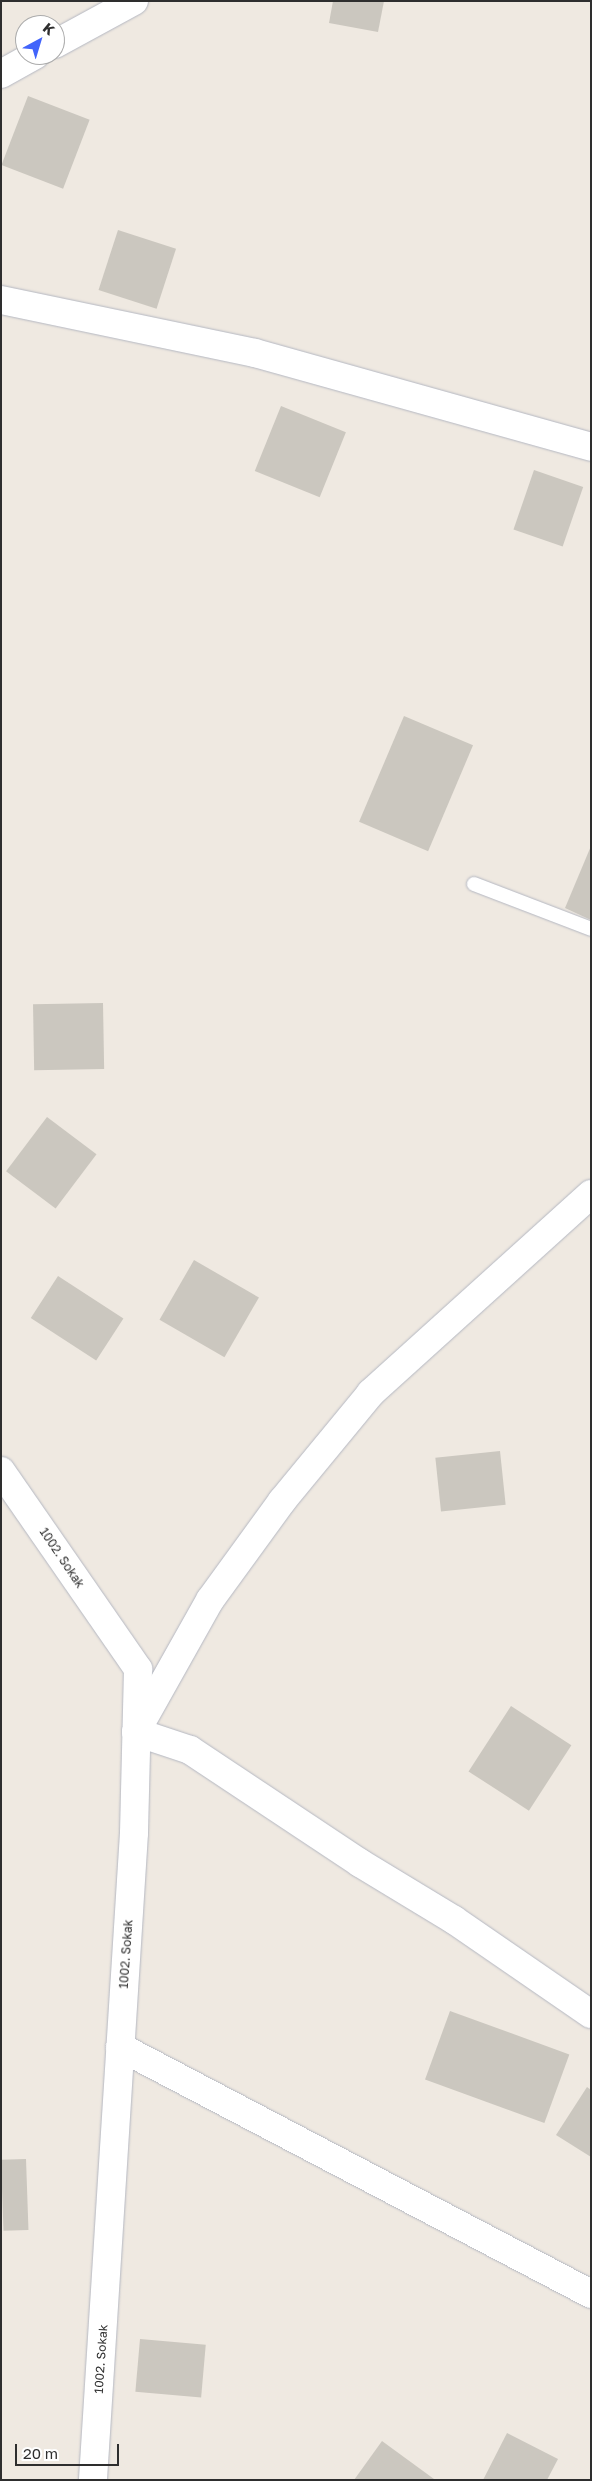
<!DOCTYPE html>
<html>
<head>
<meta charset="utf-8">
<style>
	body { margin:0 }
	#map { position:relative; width:592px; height:2481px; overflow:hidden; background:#efe9e1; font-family:"Golos Text",sans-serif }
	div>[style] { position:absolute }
	.building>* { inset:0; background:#cbc7bf; transform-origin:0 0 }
	.roads { filter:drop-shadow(0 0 1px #b4b7c1) drop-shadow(0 0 1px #b4b7c1) }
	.lane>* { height:14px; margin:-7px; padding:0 7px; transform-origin:7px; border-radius:7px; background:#fff }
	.street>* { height:28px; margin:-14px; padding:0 14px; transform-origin:14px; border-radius:14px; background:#fff }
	span { translate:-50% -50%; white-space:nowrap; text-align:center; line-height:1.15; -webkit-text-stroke:4px #fff; paint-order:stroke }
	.street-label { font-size:12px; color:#2e2e2e }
	.frame { position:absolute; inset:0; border:2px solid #2e2e2e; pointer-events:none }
	.north { position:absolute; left:15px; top:15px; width:50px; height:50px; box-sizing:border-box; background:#fff; border:1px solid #ababab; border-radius:50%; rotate:39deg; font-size:14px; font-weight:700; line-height:20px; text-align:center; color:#2e2e2e }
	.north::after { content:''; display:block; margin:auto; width:18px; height:22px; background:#4264fb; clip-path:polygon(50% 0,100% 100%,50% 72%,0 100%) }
	.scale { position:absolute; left:15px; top:2444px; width:104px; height:22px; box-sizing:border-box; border:2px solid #2e2e2e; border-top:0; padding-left:6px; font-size:15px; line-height:18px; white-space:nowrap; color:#2e2e2e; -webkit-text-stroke:4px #fff; paint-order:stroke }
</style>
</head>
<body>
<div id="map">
	<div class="building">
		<i style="clip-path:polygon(333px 1px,384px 1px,378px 32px,329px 23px)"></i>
		<i style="left:28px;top:96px;width:66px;height:74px;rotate:21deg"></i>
		<i style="left:118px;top:230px;width:61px;height:63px;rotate:18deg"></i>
		<i style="left:281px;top:406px;width:70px;height:70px;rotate:22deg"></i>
		<i style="left:534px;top:470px;width:52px;height:63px;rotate:19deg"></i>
		<i style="left:404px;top:716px;width:75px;height:115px;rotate:23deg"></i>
		<i style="clip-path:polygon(591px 846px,591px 920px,565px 908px)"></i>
		<i style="left:103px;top:1003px;width:66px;height:70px;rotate:89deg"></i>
		<i style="left:47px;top:1117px;width:62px;height:68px;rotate:37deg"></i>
		<i style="left:194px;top:1260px;width:75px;height:69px;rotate:30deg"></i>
		<i style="left:58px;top:1276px;width:78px;height:50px;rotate:33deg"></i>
		<i style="left:500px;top:1451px;width:54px;height:65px;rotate:84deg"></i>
		<i style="left:511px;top:1706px;width:72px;height:78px;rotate:33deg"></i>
		<i style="left:450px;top:2011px;width:127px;height:73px;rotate:20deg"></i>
		<i style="clip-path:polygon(587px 2087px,591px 2090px,591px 2157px,556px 2135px)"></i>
		<i style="left:26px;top:2159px;width:71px;height:25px;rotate:88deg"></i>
		<i style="left:140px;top:2339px;width:66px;height:53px;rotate:5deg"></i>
		<i style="clip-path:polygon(507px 2433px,558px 2459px,547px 2480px,483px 2480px)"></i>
		<i style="clip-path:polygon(382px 2441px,434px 2479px,434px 2480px,354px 2480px)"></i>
	</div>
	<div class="roads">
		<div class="lane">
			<i style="left:474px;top:884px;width:125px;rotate:21deg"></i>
		</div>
		<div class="street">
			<i style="left:55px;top:44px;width:90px;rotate:-28.6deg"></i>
			<i style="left:1px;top:74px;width:39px;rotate:-29deg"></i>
			<i style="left:1px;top:300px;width:259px;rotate:11.8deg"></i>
			<i style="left:255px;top:353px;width:349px;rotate:15.6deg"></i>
			<i style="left:591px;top:1194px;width:297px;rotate:137.9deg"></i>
			<i style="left:371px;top:1393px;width:140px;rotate:129.5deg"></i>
			<i style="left:282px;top:1501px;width:122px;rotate:126deg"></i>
			<i style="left:210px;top:1600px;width:151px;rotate:119.3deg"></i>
			<i style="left:136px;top:1732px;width:57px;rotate:18.4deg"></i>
			<i style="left:190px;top:1750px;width:204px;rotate:33.6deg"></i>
			<i style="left:360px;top:1863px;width:110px;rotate:31.2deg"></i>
			<i style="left:454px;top:1920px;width:166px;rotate:34.5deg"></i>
			<i style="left:1px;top:1471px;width:241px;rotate:55.3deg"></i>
			<i style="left:138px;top:1669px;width:164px;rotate:91.4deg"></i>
			<i style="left:134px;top:1833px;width:648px;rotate:93.63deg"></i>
			<i style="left:120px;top:2047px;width:532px;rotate:27.67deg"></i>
		</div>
	</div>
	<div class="street-label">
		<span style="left:62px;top:1558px;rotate:56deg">1002. Sokak</span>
		<span style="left:126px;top:1954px;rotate:-86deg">1002. Sokak</span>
		<span style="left:101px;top:2359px;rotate:-86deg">1002. Sokak</span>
	</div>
	<div class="frame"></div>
	<div class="north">K</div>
	<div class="scale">20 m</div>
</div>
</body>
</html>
